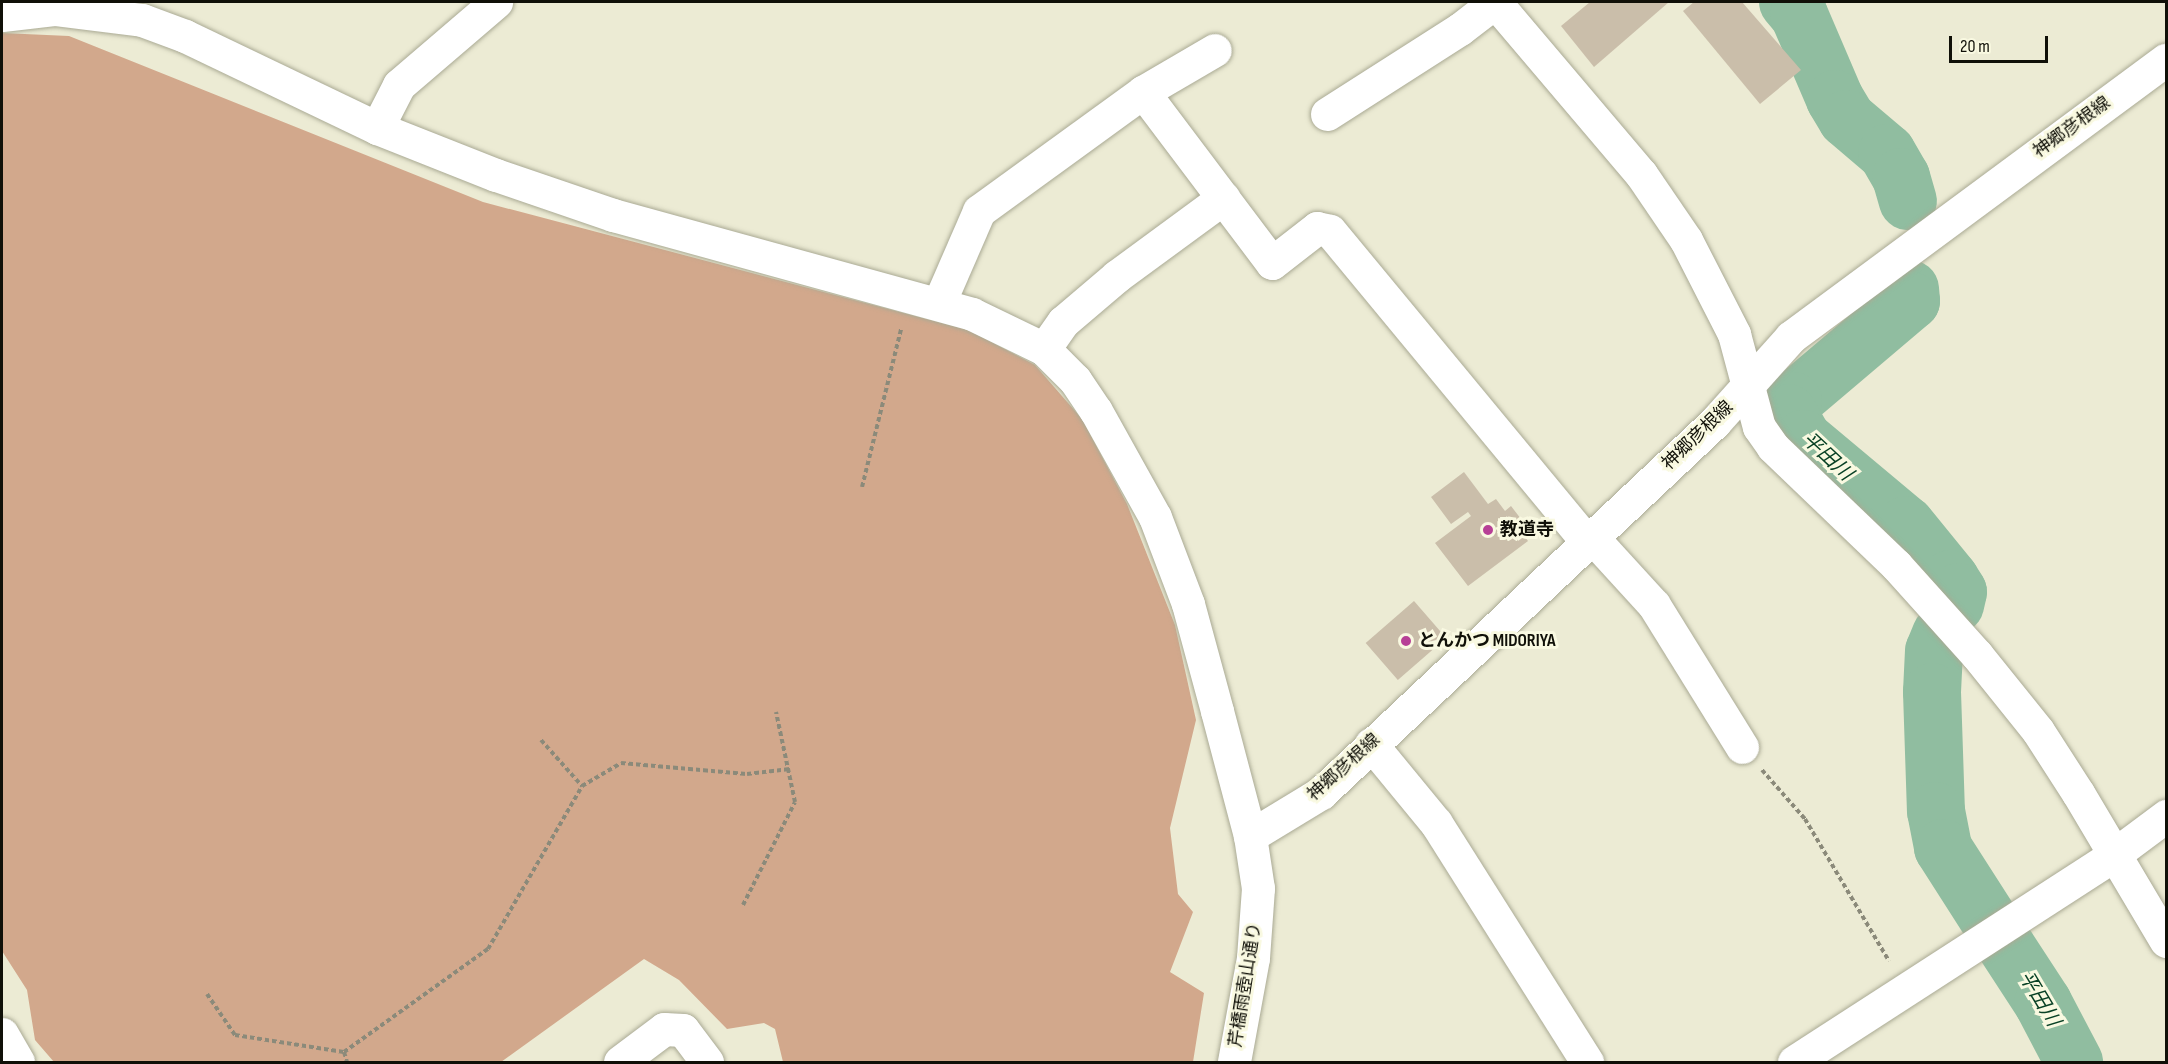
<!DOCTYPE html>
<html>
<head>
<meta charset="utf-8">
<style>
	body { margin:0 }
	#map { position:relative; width:2168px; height:1064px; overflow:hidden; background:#ecebd4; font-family:"Sofia Sans Condensed","Noto Sans JP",sans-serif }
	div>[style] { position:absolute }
	.forest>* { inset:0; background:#d2a88c }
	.river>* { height:58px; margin:-29px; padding:0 29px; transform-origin:29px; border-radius:29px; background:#90bda0 }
	.building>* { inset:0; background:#cabeaa; transform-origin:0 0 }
	.path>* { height:4px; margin-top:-2px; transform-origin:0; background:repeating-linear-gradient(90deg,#8b8a7a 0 4.5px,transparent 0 7.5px) }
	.roads { filter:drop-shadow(0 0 2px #aaaa94) drop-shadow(0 0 2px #aaaa94) }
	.street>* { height:33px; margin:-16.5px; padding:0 16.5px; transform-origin:16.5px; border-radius:16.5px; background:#fff }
	.secondary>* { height:33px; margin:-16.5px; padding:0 16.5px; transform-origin:16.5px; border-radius:16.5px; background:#fff }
	.dots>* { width:16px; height:16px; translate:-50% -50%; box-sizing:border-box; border:3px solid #f9f9e1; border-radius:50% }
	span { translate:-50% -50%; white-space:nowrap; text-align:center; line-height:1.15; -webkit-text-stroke:6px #f9f9e1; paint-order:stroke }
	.street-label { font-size:18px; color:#101008 }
	.poi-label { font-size:18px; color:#101008; font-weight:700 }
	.left { translate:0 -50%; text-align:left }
	.water-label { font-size:20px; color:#084125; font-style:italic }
	.frame { position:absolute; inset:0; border:3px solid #101008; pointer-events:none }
	.scale { position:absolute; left:1949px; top:36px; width:99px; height:27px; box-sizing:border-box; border:3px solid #101008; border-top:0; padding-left:8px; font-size:18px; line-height:21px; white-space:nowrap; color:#101008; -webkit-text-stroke:4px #f9f9e1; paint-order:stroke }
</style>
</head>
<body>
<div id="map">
	<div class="forest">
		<i style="clip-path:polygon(2px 33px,69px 36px,483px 202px,968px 330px,1035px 365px,1082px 419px,1127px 504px,1175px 625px,1196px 720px,1170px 828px,1178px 894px,1193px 912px,1170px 972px,1204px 993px,1193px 1062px,783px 1062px,775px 1029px,764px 1023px,727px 1029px,679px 980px,644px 959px,501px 1062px,54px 1062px,35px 1040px,27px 990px,2px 951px)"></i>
	</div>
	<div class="river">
		<i style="left:1788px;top:2px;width:17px;rotate:50deg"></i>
		<i style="left:1799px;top:15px;width:91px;rotate:66.8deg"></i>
		<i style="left:1835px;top:99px;width:23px;rotate:59deg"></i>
		<i style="left:1847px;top:119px;width:52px;rotate:40.4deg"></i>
		<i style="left:1887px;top:153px;width:28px;rotate:60deg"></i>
		<i style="left:1901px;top:177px;width:25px;rotate:74deg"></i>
		<i style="left:1910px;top:289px;width:12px;rotate:85deg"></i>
		<i style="left:1911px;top:301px;width:155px;rotate:139.7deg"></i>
		<i style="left:1793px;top:401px;width:13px;rotate:113deg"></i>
		<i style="left:1788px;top:413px;width:30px;rotate:60deg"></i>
		<i style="left:1803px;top:439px;width:134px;rotate:39.9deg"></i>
		<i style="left:1906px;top:525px;width:70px;rotate:50.8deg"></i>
		<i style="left:1950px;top:579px;width:15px;rotate:58deg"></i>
		<i style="left:1958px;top:592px;width:13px;rotate:103deg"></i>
		<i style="left:1941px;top:634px;width:18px;rotate:112deg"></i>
		<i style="left:1934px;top:651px;width:41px;rotate:92.8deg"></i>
		<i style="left:1932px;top:692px;width:119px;rotate:88.1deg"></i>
		<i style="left:1936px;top:811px;width:38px;rotate:79deg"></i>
		<i style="left:1943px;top:848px;width:89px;rotate:57.4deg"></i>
		<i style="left:2000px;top:937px;width:79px;rotate:56.9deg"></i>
		<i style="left:2043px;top:1003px;width:67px;rotate:62.3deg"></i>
	</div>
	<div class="building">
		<i style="clip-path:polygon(1590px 2px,1669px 2px,1594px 67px,1561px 26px)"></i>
		<i style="clip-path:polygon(1694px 2px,1742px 2px,1801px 70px,1760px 104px,1683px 11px)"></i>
		<i style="clip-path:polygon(1464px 472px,1488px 504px,1496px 499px,1505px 511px,1511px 506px,1528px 528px,1522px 533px,1528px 541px,1468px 586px,1435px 543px,1471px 516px,1468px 512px,1451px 524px,1431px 497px)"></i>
		<i style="left:1414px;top:601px;width:49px;height:64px;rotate:49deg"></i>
	</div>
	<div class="path">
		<i style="left:862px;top:487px;width:163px;rotate:-76.1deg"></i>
		<i style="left:541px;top:740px;width:62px;rotate:48.3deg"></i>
		<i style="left:1762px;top:770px;width:65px;rotate:48.7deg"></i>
		<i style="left:1805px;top:819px;width:165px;rotate:59.4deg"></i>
		<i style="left:743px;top:905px;width:115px;rotate:-63.2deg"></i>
		<i style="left:795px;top:802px;width:92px;rotate:-101.9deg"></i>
		<i style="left:207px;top:994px;width:50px;rotate:55.7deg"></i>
		<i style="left:235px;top:1035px;width:110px;rotate:8.9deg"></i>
		<i style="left:344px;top:1052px;width:177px;rotate:-35.6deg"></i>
		<i style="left:488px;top:949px;width:188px;rotate:-60deg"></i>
		<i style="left:582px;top:786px;width:45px;rotate:-30.5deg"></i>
		<i style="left:621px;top:763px;width:126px;rotate:5deg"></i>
		<i style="left:747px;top:774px;width:43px;rotate:-6.6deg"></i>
		<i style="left:344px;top:1052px;width:10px;rotate:73deg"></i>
	</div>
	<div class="roads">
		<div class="street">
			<i style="left:1143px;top:92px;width:214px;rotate:53deg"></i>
			<i style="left:1272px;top:263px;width:57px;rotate:-37.9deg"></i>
			<i style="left:1317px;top:228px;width:13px;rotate:13deg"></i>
			<i style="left:1330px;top:231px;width:402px;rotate:50.4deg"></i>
			<i style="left:1327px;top:114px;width:158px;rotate:-32.6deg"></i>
			<i style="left:1460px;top:29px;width:44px;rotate:-37.6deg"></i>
			<i style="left:377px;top:128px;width:48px;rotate:-62.9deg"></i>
			<i style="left:399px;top:85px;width:128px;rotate:-40.6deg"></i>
			<i style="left:939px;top:303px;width:100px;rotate:-66.5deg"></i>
			<i style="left:979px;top:211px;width:203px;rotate:-36deg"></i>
			<i style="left:1143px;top:92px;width:83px;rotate:-30.3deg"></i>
			<i style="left:1044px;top:349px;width:33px;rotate:-55deg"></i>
			<i style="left:1063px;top:322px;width:71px;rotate:-40.4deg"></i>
			<i style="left:1117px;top:276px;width:132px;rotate:-36.3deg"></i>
			<i style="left:1591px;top:536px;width:93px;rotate:47.6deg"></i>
			<i style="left:1654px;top:605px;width:167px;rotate:58.2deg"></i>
			<i style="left:1371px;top:744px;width:102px;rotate:50.6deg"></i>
			<i style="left:1436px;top:823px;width:283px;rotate:57.7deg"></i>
			<i style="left:2px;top:1034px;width:32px;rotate:60deg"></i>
			<i style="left:620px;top:1062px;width:55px;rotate:-36.9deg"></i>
			<i style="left:664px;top:1029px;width:19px;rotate:3deg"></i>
			<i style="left:683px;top:1030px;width:40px;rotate:53deg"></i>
			<i style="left:1794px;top:1062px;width:382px;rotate:-32.9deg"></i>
			<i style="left:2115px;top:854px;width:64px;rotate:-36.7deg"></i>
		</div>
		<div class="secondary">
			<i style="left:1495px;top:2px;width:226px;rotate:49.7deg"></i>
			<i style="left:1641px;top:174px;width:80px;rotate:55.7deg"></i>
			<i style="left:1686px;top:240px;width:106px;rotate:62.9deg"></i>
			<i style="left:1734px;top:334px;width:96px;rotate:75deg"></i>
			<i style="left:1759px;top:427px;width:24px;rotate:55deg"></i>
			<i style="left:1773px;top:447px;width:170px;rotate:43.8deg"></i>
			<i style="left:1896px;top:565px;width:121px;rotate:48deg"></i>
			<i style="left:1977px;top:655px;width:97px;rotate:51.2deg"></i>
			<i style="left:2038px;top:731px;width:74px;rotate:57.2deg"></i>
			<i style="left:2078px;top:793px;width:172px;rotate:59.3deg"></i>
			<i style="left:2px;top:15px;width:52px;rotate:-6.6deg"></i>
			<i style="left:54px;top:9px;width:89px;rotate:7.1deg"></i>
			<i style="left:142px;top:20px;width:46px;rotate:20.4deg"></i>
			<i style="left:185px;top:36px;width:213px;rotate:25.6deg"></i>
			<i style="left:377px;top:128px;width:128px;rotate:21.6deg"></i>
			<i style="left:496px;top:175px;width:124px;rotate:18.9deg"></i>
			<i style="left:613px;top:215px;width:372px;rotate:15.4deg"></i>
			<i style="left:972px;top:314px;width:80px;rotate:25.9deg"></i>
			<i style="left:1044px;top:349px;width:44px;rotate:45deg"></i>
			<i style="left:1075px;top:380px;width:37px;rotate:56deg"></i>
			<i style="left:1096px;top:411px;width:121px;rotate:60.9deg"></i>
			<i style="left:1155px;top:517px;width:93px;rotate:69.2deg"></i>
			<i style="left:1188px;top:604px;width:111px;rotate:74.8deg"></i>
			<i style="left:1217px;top:711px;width:129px;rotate:75.2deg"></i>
			<i style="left:1250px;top:836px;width:53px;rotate:81.3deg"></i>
			<i style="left:1258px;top:888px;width:70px;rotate:94.1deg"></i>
			<i style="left:1253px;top:958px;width:106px;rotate:100.4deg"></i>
			<i style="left:1250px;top:836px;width:83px;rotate:-31.2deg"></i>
			<i style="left:1321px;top:793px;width:541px;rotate:-43.28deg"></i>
			<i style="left:1715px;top:422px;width:114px;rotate:-48.2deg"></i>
			<i style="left:1791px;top:337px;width:466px;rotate:-36.5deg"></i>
		</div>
	</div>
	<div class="dots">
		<i style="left:1488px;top:530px;background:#b74096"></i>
		<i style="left:1406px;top:641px;background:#b74096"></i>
	</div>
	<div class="street-label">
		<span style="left:2072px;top:128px;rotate:-36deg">神郷彦根線</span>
		<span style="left:1698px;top:436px;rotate:-44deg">神郷彦根線</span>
		<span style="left:1344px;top:768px;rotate:-42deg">神郷彦根線</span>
		<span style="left:1246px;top:985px;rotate:-81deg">芹橋雨壺山通り</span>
	</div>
	<div class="poi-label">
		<span class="left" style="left:1500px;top:530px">教道寺</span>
		<span class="left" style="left:1418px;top:641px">とんかつ MIDORIYA</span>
	</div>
	<div class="water-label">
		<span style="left:1827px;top:457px;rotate:43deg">平田川</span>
		<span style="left:2039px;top:999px;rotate:59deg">平田川</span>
	</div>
	<div class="frame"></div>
	<div class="scale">20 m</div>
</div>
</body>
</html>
